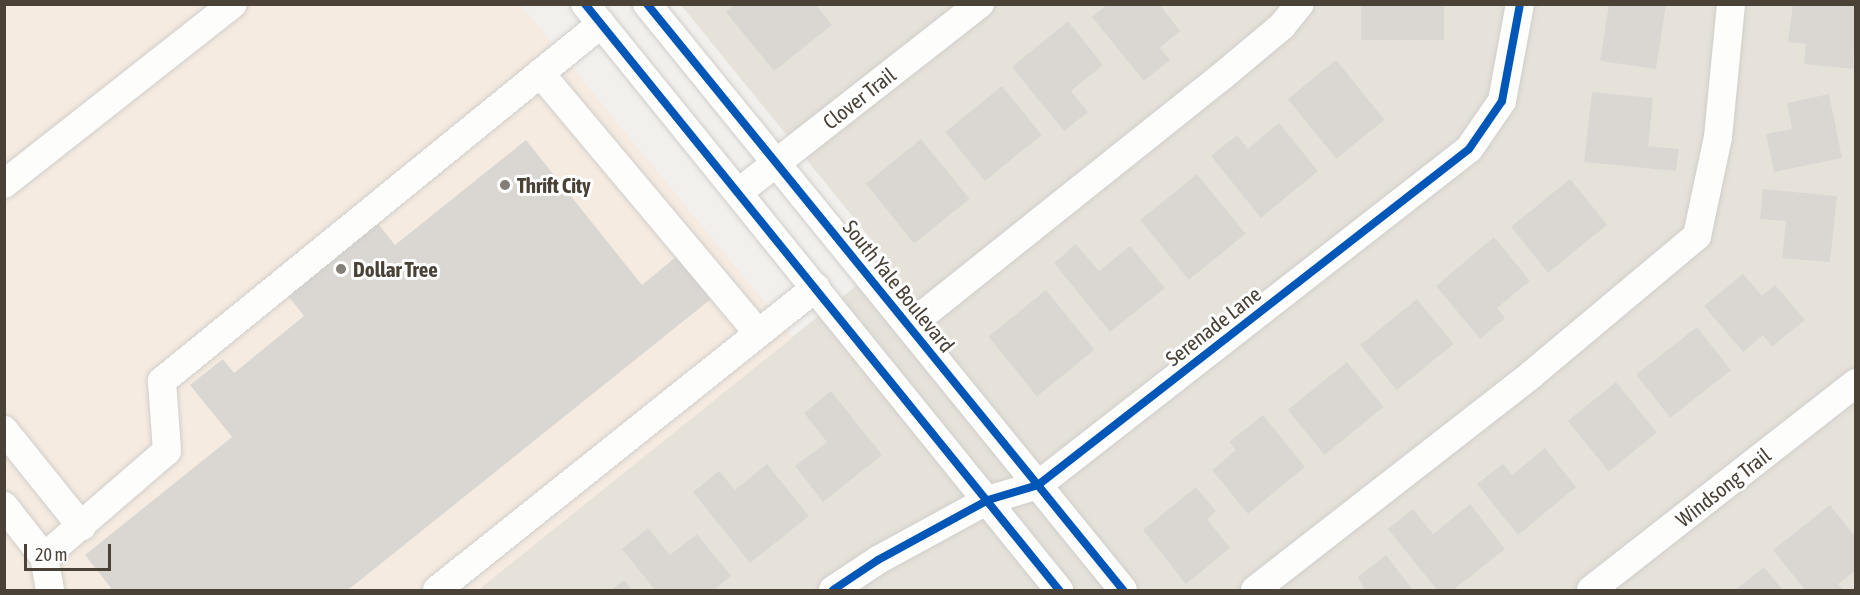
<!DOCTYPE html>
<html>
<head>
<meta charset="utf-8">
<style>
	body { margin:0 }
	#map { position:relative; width:1860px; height:595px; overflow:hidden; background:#f2f0ed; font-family:"Asap Condensed",sans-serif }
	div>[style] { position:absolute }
	.residential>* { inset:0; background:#e6e2da }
	.commercial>* { inset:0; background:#f5ebe0 }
	.building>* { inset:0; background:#dad7d3; transform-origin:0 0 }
	.roads { filter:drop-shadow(0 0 2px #d0ceca) drop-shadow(0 0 2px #d0ceca) }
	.minor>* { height:28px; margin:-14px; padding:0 14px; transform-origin:14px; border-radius:14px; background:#fdfdfc }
	.cycleway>* { height:8px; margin:-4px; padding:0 4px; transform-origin:4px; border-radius:4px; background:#0057b8 }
	.dots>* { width:16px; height:16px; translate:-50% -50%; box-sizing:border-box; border:3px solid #fff; border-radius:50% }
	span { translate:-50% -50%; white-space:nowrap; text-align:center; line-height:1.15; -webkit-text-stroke:6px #fff; paint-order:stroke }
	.street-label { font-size:21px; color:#4a4137 }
	.poi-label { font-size:21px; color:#4a4137; font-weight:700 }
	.left { translate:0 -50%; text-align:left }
	.frame { position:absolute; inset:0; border:6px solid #4a4137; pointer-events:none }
	.scale { position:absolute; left:24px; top:544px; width:87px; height:27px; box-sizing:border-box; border:3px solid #4a4137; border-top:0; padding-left:8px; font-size:18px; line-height:21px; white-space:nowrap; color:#4a4137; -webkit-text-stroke:4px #fff; paint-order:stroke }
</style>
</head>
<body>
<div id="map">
	<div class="residential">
		<i style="clip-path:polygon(681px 5px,1855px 5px,1855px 590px,478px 590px,888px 260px)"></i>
	</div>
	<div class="commercial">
		<i style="clip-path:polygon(4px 5px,521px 5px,793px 337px,478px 590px,5px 590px)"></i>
	</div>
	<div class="building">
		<i style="clip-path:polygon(735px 4px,815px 4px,832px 25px,774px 71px,726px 12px)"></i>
		<i style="clip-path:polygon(1108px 4px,1159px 4px,1180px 31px,1160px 48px,1170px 60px,1144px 81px,1092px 17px)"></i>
		<i style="left:1361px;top:4px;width:83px;height:36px"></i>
		<i style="clip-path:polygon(1609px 4px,1666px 4px,1656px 69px,1600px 61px)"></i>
		<i style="clip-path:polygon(1793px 4px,1856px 4px,1853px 69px,1804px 64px,1806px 44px,1788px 42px)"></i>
		<i style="clip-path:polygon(1068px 21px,1103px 65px,1071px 91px,1088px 112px,1064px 131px,1012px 67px)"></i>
		<i style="left:1336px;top:60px;width:77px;height:62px;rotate:51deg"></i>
		<i style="left:1002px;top:86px;width:63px;height:73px;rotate:51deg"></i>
		<i style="clip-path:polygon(1592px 92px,1653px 98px,1648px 146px,1679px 149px,1676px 171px,1584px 162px)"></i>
		<i style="clip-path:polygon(1829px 94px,1842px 158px,1774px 172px,1766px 134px,1792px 129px,1787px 103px)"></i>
		<i style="clip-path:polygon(1279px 123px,1318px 171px,1261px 218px,1211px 156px,1237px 135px,1248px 149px)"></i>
		<i style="left:921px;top:139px;width:77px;height:71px;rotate:51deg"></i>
		<i style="clip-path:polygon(526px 140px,642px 285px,677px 256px,711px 299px,348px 590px,107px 590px,111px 588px,85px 555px,232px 437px,190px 385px,223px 359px,234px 373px,304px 316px,285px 292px,375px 220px,395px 245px)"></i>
		<i style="left:1197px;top:174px;width:77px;height:73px;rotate:51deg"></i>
		<i style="left:1570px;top:179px;width:59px;height:76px;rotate:51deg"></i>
		<i style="clip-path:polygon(1763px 189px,1837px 196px,1830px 262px,1782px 258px,1786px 221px,1760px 219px)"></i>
		<i style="clip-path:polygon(1494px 237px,1530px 281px,1497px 308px,1505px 318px,1480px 339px,1436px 286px)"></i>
		<i style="clip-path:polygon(1076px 244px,1099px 271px,1130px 246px,1165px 288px,1110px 332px,1054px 263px)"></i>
		<i style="clip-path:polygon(1743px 274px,1762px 296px,1775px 285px,1805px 320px,1772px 347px,1763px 335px,1743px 352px,1704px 306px)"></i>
		<i style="left:1046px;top:290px;width:77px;height:74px;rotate:51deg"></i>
		<i style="left:1417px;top:299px;width:58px;height:73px;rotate:51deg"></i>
		<i style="left:1697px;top:327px;width:55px;height:77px;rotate:52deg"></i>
		<i style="left:1347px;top:362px;width:58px;height:76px;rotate:51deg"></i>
		<i style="left:1616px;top:382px;width:65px;height:62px;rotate:51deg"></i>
		<i style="clip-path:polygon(831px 391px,882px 455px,823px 502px,795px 466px,827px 442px,804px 413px)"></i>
		<i style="clip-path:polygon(1263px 415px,1305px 467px,1248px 514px,1212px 470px,1236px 450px,1229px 442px)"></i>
		<i style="clip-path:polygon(1545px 448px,1576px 487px,1518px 535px,1477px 484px,1503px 464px,1512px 475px)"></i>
		<i style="clip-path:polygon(767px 464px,809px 516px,750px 563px,693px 492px,719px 471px,735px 490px)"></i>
		<i style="clip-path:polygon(1196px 487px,1216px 511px,1207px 519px,1230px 548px,1186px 584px,1143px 530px)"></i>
		<i style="clip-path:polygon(1470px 504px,1505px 549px,1453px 590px,1437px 590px,1388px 529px,1413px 509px,1433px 534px)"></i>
		<i style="clip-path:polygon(1830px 505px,1856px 538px,1856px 570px,1838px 584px,1843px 590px,1805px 590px,1773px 550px)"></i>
		<i style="clip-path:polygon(648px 528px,670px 555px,697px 534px,731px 576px,714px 590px,655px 590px,622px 549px)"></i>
		<i style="clip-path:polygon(1386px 555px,1413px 590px,1365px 590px,1358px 577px)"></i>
		<i style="clip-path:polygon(1764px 567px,1783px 590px,1735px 590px)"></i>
		<i style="clip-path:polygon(624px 580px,632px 590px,611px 590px)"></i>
	</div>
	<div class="roads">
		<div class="minor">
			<i style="left:585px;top:4px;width:754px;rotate:51.03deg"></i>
			<i style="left:647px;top:4px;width:755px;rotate:50.91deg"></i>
			<i style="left:540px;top:73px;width:339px;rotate:50deg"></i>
			<i style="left:4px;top:184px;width:291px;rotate:-38.2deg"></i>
			<i style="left:739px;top:192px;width:306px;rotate:-38deg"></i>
			<i style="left:909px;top:326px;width:399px;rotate:-38.6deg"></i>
			<i style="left:1221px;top:77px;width:80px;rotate:-39.9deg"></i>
			<i style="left:1282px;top:26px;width:28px;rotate:-51deg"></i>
			<i style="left:4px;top:430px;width:124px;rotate:51.2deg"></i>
			<i style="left:4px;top:506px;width:65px;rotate:51.9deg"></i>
			<i style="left:50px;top:590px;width:34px;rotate:-100deg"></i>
			<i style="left:44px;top:557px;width:162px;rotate:-40.8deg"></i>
			<i style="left:167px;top:451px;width:70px;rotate:-94.1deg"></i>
			<i style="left:162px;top:381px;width:566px;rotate:-39.12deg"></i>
			<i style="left:437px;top:590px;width:485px;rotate:-38.6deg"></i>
			<i style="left:833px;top:590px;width:54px;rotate:-33.7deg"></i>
			<i style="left:878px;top:560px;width:125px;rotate:-28.6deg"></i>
			<i style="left:988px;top:500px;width:52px;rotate:-16.7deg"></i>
			<i style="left:1038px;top:485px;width:546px;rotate:-37.94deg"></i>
			<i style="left:1469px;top:149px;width:58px;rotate:-55.5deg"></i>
			<i style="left:1502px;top:101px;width:99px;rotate:-79.5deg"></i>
			<i style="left:1255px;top:590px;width:351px;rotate:-37.9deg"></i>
			<i style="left:1532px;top:374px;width:215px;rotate:-39.9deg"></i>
			<i style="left:1697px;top:236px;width:101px;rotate:-78deg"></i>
			<i style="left:1718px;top:137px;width:134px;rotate:-84.4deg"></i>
			<i style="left:1591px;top:590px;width:336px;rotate:-38deg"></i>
		</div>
	</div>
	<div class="cycleway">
		<i style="left:585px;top:4px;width:754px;rotate:51.03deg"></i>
		<i style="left:647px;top:4px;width:755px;rotate:50.91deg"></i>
		<i style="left:833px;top:590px;width:54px;rotate:-33.7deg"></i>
		<i style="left:878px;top:560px;width:125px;rotate:-28.6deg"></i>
		<i style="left:988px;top:500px;width:52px;rotate:-16.7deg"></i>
		<i style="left:1038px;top:485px;width:546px;rotate:-37.94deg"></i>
		<i style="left:1469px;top:149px;width:58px;rotate:-55.5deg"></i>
		<i style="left:1502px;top:101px;width:99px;rotate:-79.5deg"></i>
	</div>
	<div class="dots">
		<i style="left:505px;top:185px;background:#857e77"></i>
		<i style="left:341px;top:269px;background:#857e77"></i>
	</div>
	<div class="street-label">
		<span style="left:859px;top:98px;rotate:-38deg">Clover Trail</span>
		<span style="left:899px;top:286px;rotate:51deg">South Yale Boulevard</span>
		<span style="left:1213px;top:326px;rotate:-38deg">Serenade Lane</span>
		<span style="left:1723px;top:487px;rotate:-38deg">Windsong Trail</span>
	</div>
	<div class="poi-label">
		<span class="left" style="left:517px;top:185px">Thrift City</span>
		<span class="left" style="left:353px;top:269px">Dollar Tree</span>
	</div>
	<div class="frame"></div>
	<div class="scale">20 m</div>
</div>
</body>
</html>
